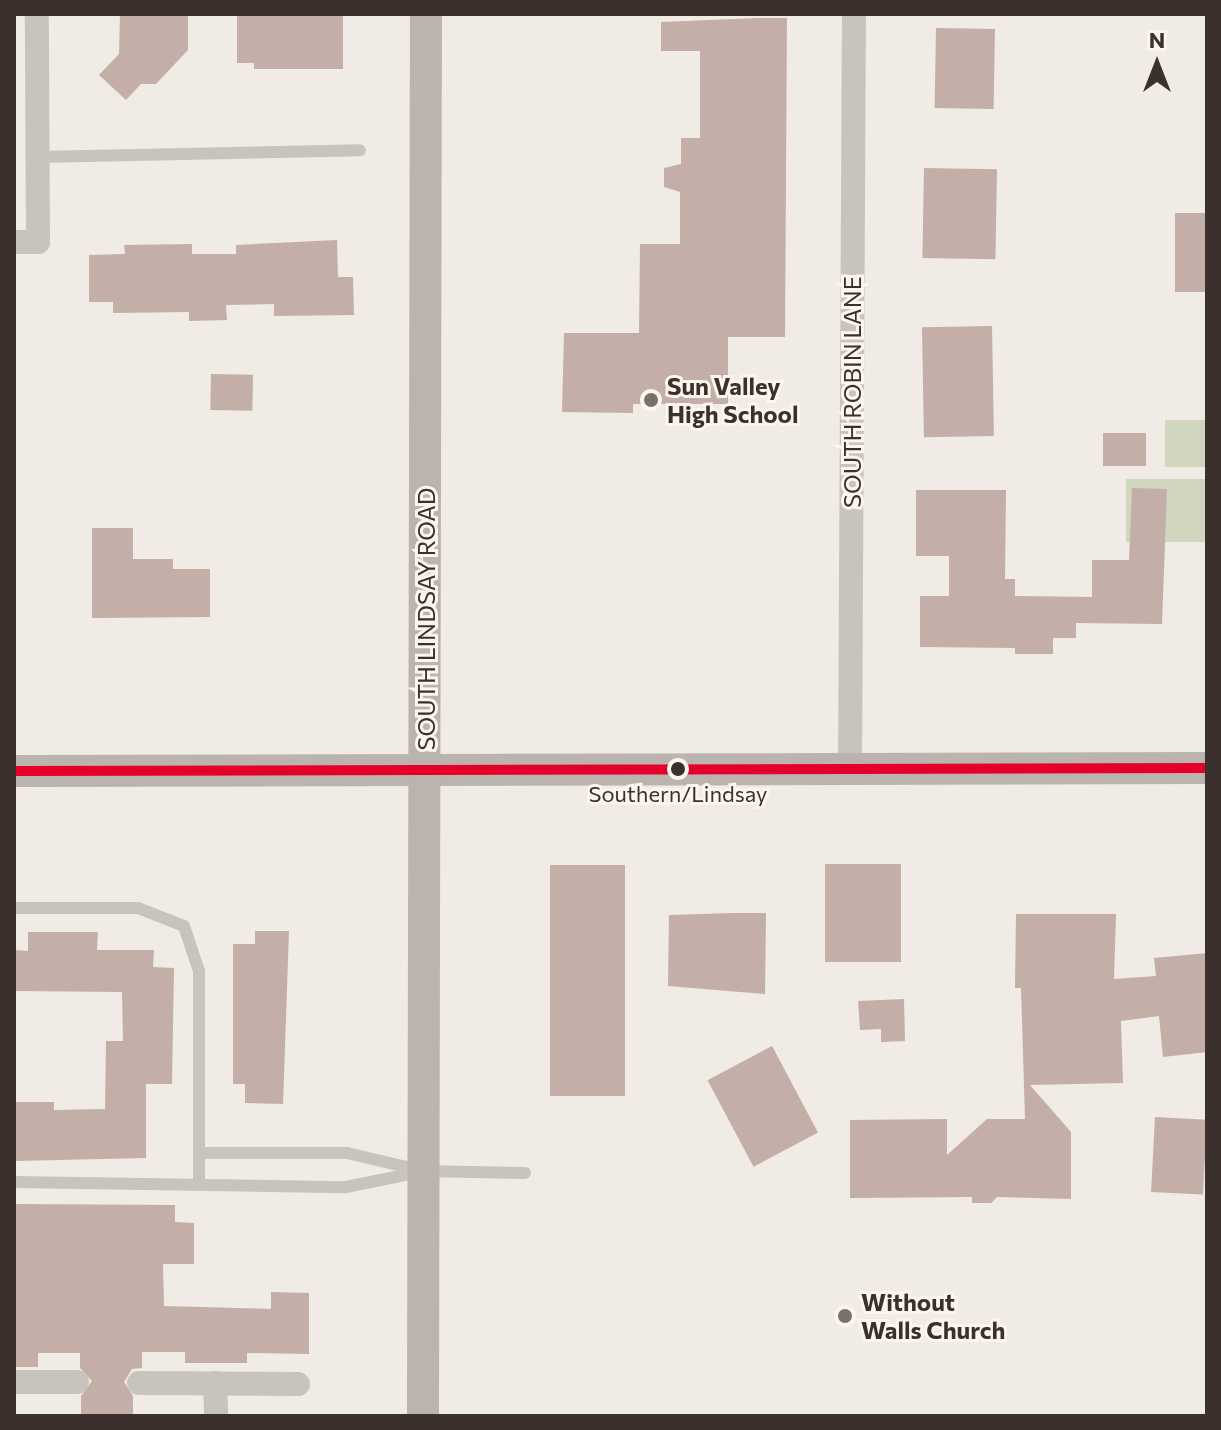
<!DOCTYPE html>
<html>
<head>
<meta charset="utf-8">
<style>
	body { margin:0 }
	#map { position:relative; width:1221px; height:1430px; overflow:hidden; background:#f0ebe5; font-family:Commissioner,sans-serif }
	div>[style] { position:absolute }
	.green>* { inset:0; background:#d1d6bf; transform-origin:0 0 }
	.building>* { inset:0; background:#c3afa7; transform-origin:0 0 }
	.lane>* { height:12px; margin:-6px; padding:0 6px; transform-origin:6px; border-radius:6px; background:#c9c3be }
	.street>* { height:24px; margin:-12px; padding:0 12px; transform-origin:12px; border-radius:12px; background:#c9c3be }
	.secondary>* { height:32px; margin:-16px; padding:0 16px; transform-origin:16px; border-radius:16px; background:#bab3ae }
	.bus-1>* { height:10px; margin:-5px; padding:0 5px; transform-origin:5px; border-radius:5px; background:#e4002b }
	.dots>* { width:22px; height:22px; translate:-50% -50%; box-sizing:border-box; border:4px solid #fbf5ee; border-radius:50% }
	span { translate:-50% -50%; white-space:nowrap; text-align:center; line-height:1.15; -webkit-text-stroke:6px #fbf5ee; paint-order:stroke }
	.bus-label { font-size:22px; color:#3b302b }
	.poi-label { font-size:24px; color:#3b302b; font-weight:700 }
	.left { translate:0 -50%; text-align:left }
	.street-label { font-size:24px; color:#3b302b }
	.frame { position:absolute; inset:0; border:16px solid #3b302b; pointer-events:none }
	.north { position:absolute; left:1117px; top:24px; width:80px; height:80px; -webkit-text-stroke:6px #fbf5ee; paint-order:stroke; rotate:0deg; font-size:22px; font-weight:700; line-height:32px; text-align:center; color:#3b302b }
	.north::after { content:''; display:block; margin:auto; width:28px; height:36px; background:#3b302b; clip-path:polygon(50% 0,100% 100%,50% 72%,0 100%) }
</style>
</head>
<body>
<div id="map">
	<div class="green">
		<i style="left:1165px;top:420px;width:42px;height:47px"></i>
		<i style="left:1126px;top:479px;width:81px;height:63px"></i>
	</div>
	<div class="building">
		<i style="clip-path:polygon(120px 14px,188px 14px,188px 50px,156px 84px,141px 84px,126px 100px,99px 75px,119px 54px)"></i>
		<i style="clip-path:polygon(237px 14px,343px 15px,343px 69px,254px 69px,254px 63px,237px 63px)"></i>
		<i style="clip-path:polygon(759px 18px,787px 18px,785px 337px,728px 337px,728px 404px,633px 404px,633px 413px,562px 412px,564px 333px,639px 333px,640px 244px,680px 244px,680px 192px,664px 187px,664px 168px,681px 164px,681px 138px,700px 138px,700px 51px,661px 51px,661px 22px)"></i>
		<i style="left:936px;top:28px;width:59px;height:80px;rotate:1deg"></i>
		<i style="left:924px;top:168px;width:73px;height:90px;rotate:1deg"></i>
		<i style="left:1175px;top:213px;width:32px;height:79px"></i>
		<i style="clip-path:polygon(337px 240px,338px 277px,353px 277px,354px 315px,274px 316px,274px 304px,226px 305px,227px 320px,189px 321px,189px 312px,113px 313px,113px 302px,89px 302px,89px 255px,125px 254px,124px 245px,192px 244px,192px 254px,236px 254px,236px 245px)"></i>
		<i style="left:992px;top:326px;width:110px;height:70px;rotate:89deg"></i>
		<i style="left:211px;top:374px;width:42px;height:36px;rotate:1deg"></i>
		<i style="left:1103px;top:433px;width:43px;height:33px"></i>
		<i style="clip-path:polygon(1132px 488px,1167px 489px,1162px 624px,1076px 623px,1076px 638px,1053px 638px,1053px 654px,1015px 654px,1015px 648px,920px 647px,920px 596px,949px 596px,949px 556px,916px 556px,916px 490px,1006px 490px,1005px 579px,1015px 579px,1015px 596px,1092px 597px,1092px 560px,1129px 560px)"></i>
		<i style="clip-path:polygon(92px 528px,133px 528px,133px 559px,173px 559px,173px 569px,210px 569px,210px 617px,92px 618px)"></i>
		<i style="left:825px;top:864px;width:76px;height:98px"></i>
		<i style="left:625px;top:865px;width:231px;height:75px;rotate:90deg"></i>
		<i style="clip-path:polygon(733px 913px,766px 913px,765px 994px,668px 986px,669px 915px)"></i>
		<i style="clip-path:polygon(1016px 914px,1116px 914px,1114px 979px,1156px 976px,1154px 958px,1207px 953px,1207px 1052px,1163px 1057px,1159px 1016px,1121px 1021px,1123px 1083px,1030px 1085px,1071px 1132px,1071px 1199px,997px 1197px,991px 1203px,972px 1203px,972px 1197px,850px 1198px,850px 1120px,947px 1119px,947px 1155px,987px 1119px,1025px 1119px,1021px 988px,1015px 988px)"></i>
		<i style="clip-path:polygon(255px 931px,289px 931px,283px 1104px,245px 1103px,245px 1084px,233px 1084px,233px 944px,255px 944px)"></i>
		<i style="clip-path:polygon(28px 932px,98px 932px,97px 950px,154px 950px,153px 967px,174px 968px,172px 1084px,146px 1084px,146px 1158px,15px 1161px,15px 1102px,54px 1102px,54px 1110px,105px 1109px,106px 1041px,123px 1041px,122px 992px,14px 991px,14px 950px,28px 951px)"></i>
		<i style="clip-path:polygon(904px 999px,905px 1041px,881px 1042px,881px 1029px,860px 1030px,858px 1001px)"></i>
		<i style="left:772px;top:1046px;width:98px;height:73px;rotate:62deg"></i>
		<i style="left:1155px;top:1117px;width:52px;height:75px;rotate:3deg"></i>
		<i style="clip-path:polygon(14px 1204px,175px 1205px,175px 1222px,194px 1223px,194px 1264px,163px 1264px,164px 1306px,271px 1309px,271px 1292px,309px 1293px,309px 1354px,247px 1353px,247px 1363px,185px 1363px,185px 1352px,142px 1352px,142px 1368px,132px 1369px,124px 1382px,133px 1396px,133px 1416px,81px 1416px,81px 1396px,92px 1381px,80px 1368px,80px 1353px,38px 1353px,38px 1367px,16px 1367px)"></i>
	</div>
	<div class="lane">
		<i style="left:38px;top:157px;width:322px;rotate:-1.2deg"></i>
		<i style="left:14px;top:908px;width:124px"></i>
		<i style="left:138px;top:908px;width:49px;rotate:21.4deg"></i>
		<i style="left:184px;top:926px;width:47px;rotate:71.6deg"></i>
		<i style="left:199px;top:971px;width:212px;rotate:90deg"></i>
		<i style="left:199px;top:1153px;width:148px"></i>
		<i style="left:347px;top:1153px;width:78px;rotate:13.3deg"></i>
		<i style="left:423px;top:1171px;width:102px;rotate:1.1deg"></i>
		<i style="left:14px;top:1182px;width:332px;rotate:0.9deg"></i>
		<i style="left:346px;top:1187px;width:76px;rotate:-11.5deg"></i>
	</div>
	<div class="street">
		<i style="left:14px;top:242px;width:24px"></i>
		<i style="left:38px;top:242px;width:228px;rotate:-90.3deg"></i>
		<i style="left:850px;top:771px;width:757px;rotate:-89.7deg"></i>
		<i style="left:14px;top:1382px;width:63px"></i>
		<i style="left:139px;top:1383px;width:159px;rotate:0.4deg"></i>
		<i style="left:215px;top:1383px;width:33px;rotate:88deg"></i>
	</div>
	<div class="secondary">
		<i style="left:14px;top:771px;width:1193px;rotate:-0.14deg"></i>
		<i style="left:423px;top:1416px;width:1402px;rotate:-89.88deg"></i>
	</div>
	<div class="bus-1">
		<i style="left:14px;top:771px;width:1193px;rotate:-0.14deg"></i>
	</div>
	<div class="dots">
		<i style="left:651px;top:400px;background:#7a716c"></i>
		<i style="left:678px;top:769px;background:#3b302b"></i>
		<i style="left:845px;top:1316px;background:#7a716c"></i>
	</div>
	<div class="bus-label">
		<span style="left:678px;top:794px">Southern/Lindsay</span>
	</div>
	<div class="poi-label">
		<span class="left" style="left:667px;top:400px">Sun Valley<br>High School</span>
		<span class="left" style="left:861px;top:1316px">Without<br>Walls Church</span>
	</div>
	<div class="street-label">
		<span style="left:852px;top:392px;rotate:-90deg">SOUTH ROBIN LANE</span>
		<span style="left:426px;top:619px;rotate:-90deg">SOUTH LINDSAY ROAD</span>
	</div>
	<div class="frame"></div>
	<div class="north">N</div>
</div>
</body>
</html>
